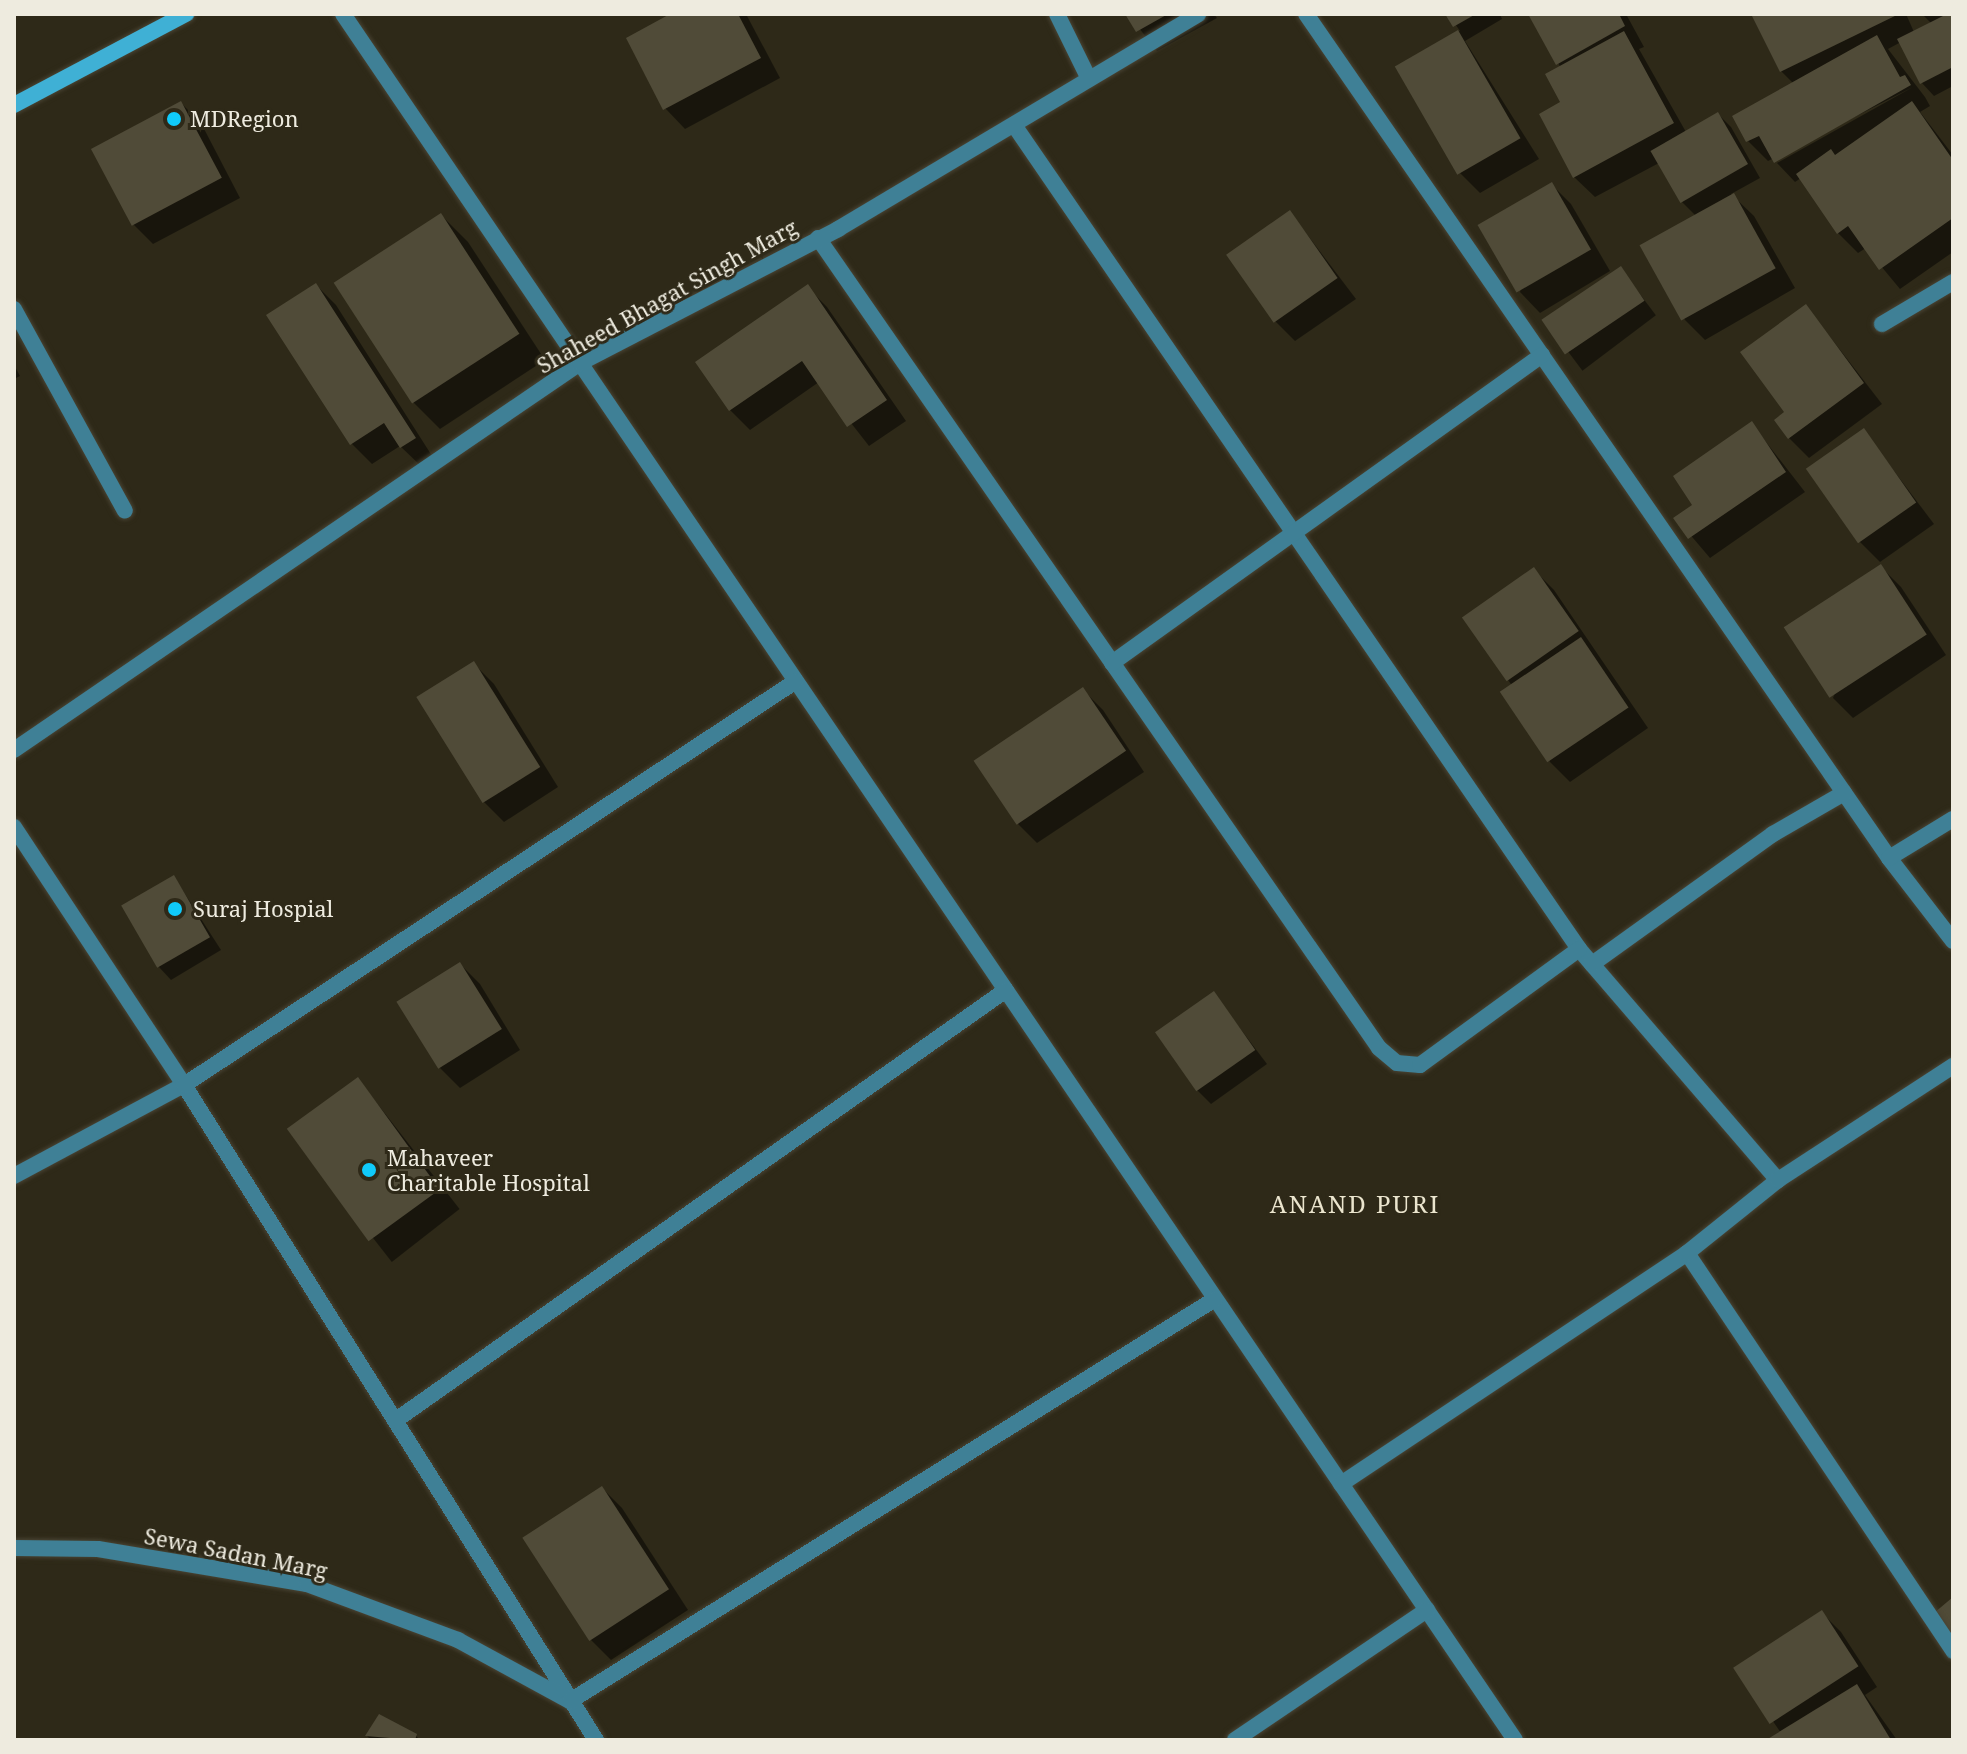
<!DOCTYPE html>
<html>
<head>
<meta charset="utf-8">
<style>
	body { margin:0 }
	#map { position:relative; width:1967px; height:1754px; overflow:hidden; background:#2e2918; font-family:"Noto Serif",serif }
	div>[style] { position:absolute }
	.shadow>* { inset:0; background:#0007; transform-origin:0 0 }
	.building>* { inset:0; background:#504b38; transform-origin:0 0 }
	.roads { filter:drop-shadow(0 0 2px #494434) drop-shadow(0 0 2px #494434) }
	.street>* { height:16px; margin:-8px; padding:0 8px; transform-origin:8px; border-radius:8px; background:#3f8096 }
	.secondary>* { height:16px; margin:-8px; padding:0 8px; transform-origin:8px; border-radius:8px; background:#3fb0d5 }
	.dots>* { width:22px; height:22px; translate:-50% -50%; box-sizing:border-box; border:4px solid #2e2918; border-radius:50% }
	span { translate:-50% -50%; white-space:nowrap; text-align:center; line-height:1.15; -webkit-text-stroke:6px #2e2918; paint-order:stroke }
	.poi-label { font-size:22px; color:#eeebdf }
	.left { translate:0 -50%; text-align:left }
	.street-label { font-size:22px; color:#eeebdf }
	.neighbourhood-label { font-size:24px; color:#ebe5ce; letter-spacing:2px }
	.frame { position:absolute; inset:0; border:16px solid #eeebdf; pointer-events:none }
</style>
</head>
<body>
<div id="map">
	<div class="shadow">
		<i style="clip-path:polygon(675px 14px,746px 14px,780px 78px,685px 129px,665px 108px)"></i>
		<i style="clip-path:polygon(1128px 14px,1214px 14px,1217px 18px,1157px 51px)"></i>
		<i style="clip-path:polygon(1448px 14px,1500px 14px,1502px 19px,1465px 41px,1539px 159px,1480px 193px,1460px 173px,1398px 67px,1460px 31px)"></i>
		<i style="clip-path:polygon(1530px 14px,1626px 14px,1644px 47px,1639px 49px,1686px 132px,1718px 114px,1731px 127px,1760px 178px,1731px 194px,1754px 216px,1795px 288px,1705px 340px,1685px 320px,1644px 248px,1697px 217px,1681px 201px,1659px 163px,1595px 197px,1574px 177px,1561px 68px)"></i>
		<i style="clip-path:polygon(1754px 14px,1906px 14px,1914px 32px,1932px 24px,1922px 14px,1953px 14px,1953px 86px,1934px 96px,1921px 82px,1901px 42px,1888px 49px,1925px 97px,1930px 106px,1920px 112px,1953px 155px,1953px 252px,1900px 289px,1866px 248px,1858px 253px,1838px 233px,1801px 178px,1795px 182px,1777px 163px,1913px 87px,1768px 161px,1748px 141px,1794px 84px,1781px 71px)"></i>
		<i style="clip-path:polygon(181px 103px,201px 123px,240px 198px,153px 244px,133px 224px)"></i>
		<i style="clip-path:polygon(1551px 184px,1571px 204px,1610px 271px,1540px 313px,1520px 292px)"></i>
		<i style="clip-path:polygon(1290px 212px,1356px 299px,1295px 341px,1275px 321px)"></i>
		<i style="clip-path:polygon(441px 215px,468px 242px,545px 360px,440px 429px,413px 402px,336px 284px)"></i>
		<i style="left:1621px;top:269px;width:58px;height:92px;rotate:53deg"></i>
		<i style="clip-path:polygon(316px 285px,336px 305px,434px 459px,422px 467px,400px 446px,372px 464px,352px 444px,269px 315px)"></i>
		<i style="clip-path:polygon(807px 287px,827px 307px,906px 421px,869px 446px,819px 382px,750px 430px,730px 410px)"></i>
		<i style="clip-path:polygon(1806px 306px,1882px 404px,1809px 458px,1789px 438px,1787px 413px)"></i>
		<i style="clip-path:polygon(14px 365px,20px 376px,14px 379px)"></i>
		<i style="clip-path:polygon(1752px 424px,1805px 492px,1710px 558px,1676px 518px,1695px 505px)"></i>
		<i style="clip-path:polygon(1863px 430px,1934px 524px,1880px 562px,1860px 542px)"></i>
		<i style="clip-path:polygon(1881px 567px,1901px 587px,1946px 655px,1853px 718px,1833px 698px)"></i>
		<i style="clip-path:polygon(1534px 570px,1554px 590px,1648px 728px,1570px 782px,1550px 762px,1513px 687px,1464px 618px)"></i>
		<i style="clip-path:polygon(474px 664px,494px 684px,558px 787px,504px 822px,484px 802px)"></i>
		<i style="clip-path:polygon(1083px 690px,1103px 710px,1144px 772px,1037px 843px,1017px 823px)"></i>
		<i style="clip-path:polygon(174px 877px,221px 950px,171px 980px,158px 966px)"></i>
		<i style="clip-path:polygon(460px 964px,480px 984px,520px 1050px,460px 1088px,440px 1068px)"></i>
		<i style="clip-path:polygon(1214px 994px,1267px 1064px,1211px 1104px,1197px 1090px)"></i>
		<i style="left:358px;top:1079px;width:165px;height:86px;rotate:52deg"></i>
		<i style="clip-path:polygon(602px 1488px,622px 1508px,688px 1610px,611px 1660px,591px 1640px)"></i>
		<i style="clip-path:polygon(1821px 1612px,1841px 1632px,1877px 1687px,1865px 1695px,1897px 1740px,1770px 1740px,1781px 1733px,1736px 1668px)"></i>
		<i style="clip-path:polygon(367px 1736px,416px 1736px,420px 1740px,371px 1740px)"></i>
	</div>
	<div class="building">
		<i style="clip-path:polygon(670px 14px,738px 14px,761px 58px,663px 110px,626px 38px)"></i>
		<i style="clip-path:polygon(1125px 14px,1168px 14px,1136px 32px)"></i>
		<i style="clip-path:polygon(1445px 14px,1476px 14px,1453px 27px)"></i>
		<i style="clip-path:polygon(1528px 14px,1619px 14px,1625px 26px,1556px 65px)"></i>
		<i style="clip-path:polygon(1751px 14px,1899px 14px,1780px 72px)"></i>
		<i style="clip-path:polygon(1947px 14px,1953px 14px,1953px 67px,1920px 84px,1897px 39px)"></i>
		<i style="left:1458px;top:30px;width:125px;height:73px;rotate:60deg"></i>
		<i style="clip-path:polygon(1624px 31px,1674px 123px,1573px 178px,1539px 114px,1560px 102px,1545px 74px)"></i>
		<i style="clip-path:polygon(1877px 35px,1900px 77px,1905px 75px,1911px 85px,1774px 163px,1759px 136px,1746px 142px,1732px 116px)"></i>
		<i style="left:181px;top:101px;width:87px;height:102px;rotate:62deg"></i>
		<i style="clip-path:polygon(1912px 101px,1953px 160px,1953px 218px,1879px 270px,1848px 226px,1837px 234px,1796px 174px,1831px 149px,1835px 155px)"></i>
		<i style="left:1718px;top:112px;width:60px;height:78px;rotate:60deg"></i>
		<i style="left:1552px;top:182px;width:78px;height:86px;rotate:60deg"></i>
		<i style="left:1734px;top:193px;width:86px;height:108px;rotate:61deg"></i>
		<i style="left:1290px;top:210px;width:83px;height:78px;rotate:55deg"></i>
		<i style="left:441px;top:213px;width:144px;height:128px;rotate:57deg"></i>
		<i style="left:1621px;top:266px;width:42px;height:96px;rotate:56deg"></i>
		<i style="clip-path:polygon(316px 283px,416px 438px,400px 448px,384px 423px,350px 445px,266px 315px)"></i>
		<i style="clip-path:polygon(808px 284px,887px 400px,847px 427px,802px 361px,729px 411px,695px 362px)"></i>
		<i style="clip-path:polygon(1806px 304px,1864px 383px,1788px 439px,1774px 420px,1784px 412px,1740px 352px)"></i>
		<i style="clip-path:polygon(1752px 421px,1786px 472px,1688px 539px,1673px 518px,1692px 505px,1673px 476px)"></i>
		<i style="left:1864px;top:428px;width:91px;height:71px;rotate:55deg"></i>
		<i style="left:1881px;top:564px;width:84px;height:116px;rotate:57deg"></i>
		<i style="left:1534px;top:567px;width:78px;height:88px;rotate:55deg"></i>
		<i style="left:1581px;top:637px;width:85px;height:98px;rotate:56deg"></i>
		<i style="left:474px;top:661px;width:125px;height:68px;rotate:58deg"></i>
		<i style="left:1083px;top:687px;width:77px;height:132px;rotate:56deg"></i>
		<i style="left:174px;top:875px;width:72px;height:61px;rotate:60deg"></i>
		<i style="left:460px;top:962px;width:79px;height:75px;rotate:58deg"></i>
		<i style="left:1214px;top:991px;width:72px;height:72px;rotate:55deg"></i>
		<i style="left:358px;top:1077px;width:139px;height:88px;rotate:54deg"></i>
		<i style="left:602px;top:1486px;width:123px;height:95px;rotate:57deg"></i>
		<i style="clip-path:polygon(1953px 1597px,1953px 1636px,1934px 1613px)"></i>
		<i style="left:1822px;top:1610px;width:67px;height:106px;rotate:57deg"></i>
		<i style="clip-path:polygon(1857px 1684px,1891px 1740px,1766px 1740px)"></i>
		<i style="clip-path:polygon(379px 1714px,417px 1734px,415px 1740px,365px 1736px)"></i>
	</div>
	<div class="roads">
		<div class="street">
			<i style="left:343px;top:14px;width:2086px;rotate:55.82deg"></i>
			<i style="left:1057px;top:14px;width:72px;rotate:63.8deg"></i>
			<i style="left:1306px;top:14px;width:1026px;rotate:55.36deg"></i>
			<i style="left:1889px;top:858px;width:105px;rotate:52.4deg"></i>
			<i style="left:1014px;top:125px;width:999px;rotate:55.56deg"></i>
			<i style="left:1579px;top:949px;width:305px;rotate:49.3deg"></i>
			<i style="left:818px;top:238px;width:985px;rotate:55.29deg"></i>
			<i style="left:1379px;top:1048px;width:23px;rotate:40deg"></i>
			<i style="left:1397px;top:1063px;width:23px;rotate:5deg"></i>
			<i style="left:1420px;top:1065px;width:197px;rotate:-36.1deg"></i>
			<i style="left:14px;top:309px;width:230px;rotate:61.2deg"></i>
			<i style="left:1882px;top:324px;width:82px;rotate:-30.6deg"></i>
			<i style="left:1112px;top:663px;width:529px;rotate:-35.61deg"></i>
			<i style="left:14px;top:750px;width:686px;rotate:-34.36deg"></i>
			<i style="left:580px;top:363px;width:291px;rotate:-27.4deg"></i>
			<i style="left:838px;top:229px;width:419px;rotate:-30.8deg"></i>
			<i style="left:14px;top:827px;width:309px;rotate:56.6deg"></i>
			<i style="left:184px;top:1085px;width:774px;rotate:57.83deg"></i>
			<i style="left:1889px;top:858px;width:75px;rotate:-31.4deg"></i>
			<i style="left:1592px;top:964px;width:223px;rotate:-35.7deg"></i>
			<i style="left:1773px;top:834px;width:82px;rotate:-30deg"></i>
			<i style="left:14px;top:1176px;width:193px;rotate:-28.2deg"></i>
			<i style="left:184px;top:1085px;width:733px;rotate:-33.43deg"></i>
			<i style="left:1687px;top:1253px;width:479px;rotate:56.2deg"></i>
			<i style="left:396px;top:1420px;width:746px;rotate:-35.18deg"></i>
			<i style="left:1341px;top:1484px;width:416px;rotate:-33.7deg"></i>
			<i style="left:1687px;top:1253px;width:117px;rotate:-38.7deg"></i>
			<i style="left:1778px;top:1180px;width:209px;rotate:-33.1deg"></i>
			<i style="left:14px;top:1548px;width:84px;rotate:0.7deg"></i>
			<i style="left:98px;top:1549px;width:212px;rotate:9.5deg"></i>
			<i style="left:307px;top:1584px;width:161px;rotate:20.3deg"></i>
			<i style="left:458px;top:1640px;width:128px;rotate:28.6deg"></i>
			<i style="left:570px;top:1701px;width:760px;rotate:-31.93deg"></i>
			<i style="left:1235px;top:1740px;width:232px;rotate:-34.1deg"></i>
		</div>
		<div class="secondary">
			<i style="left:14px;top:105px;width:195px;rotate:-27.9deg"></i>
		</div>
	</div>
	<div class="dots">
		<i style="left:174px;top:119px;background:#10cafa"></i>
		<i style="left:175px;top:909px;background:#10cafa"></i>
		<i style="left:369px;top:1170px;background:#10cafa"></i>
	</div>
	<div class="poi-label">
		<span class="left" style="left:190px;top:119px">MDRegion</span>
		<span class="left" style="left:193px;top:909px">Suraj Hospial</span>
		<span class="left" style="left:387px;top:1170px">Mahaveer<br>Charitable Hospital</span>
	</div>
	<div class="street-label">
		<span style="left:667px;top:296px;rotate:-29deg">Shaheed Bhagat Singh Marg</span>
		<span style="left:236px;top:1553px;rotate:11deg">Sewa Sadan Marg</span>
	</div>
	<div class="neighbourhood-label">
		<span style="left:1355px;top:1204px">ANAND PURI</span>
	</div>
	<div class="frame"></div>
</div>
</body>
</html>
